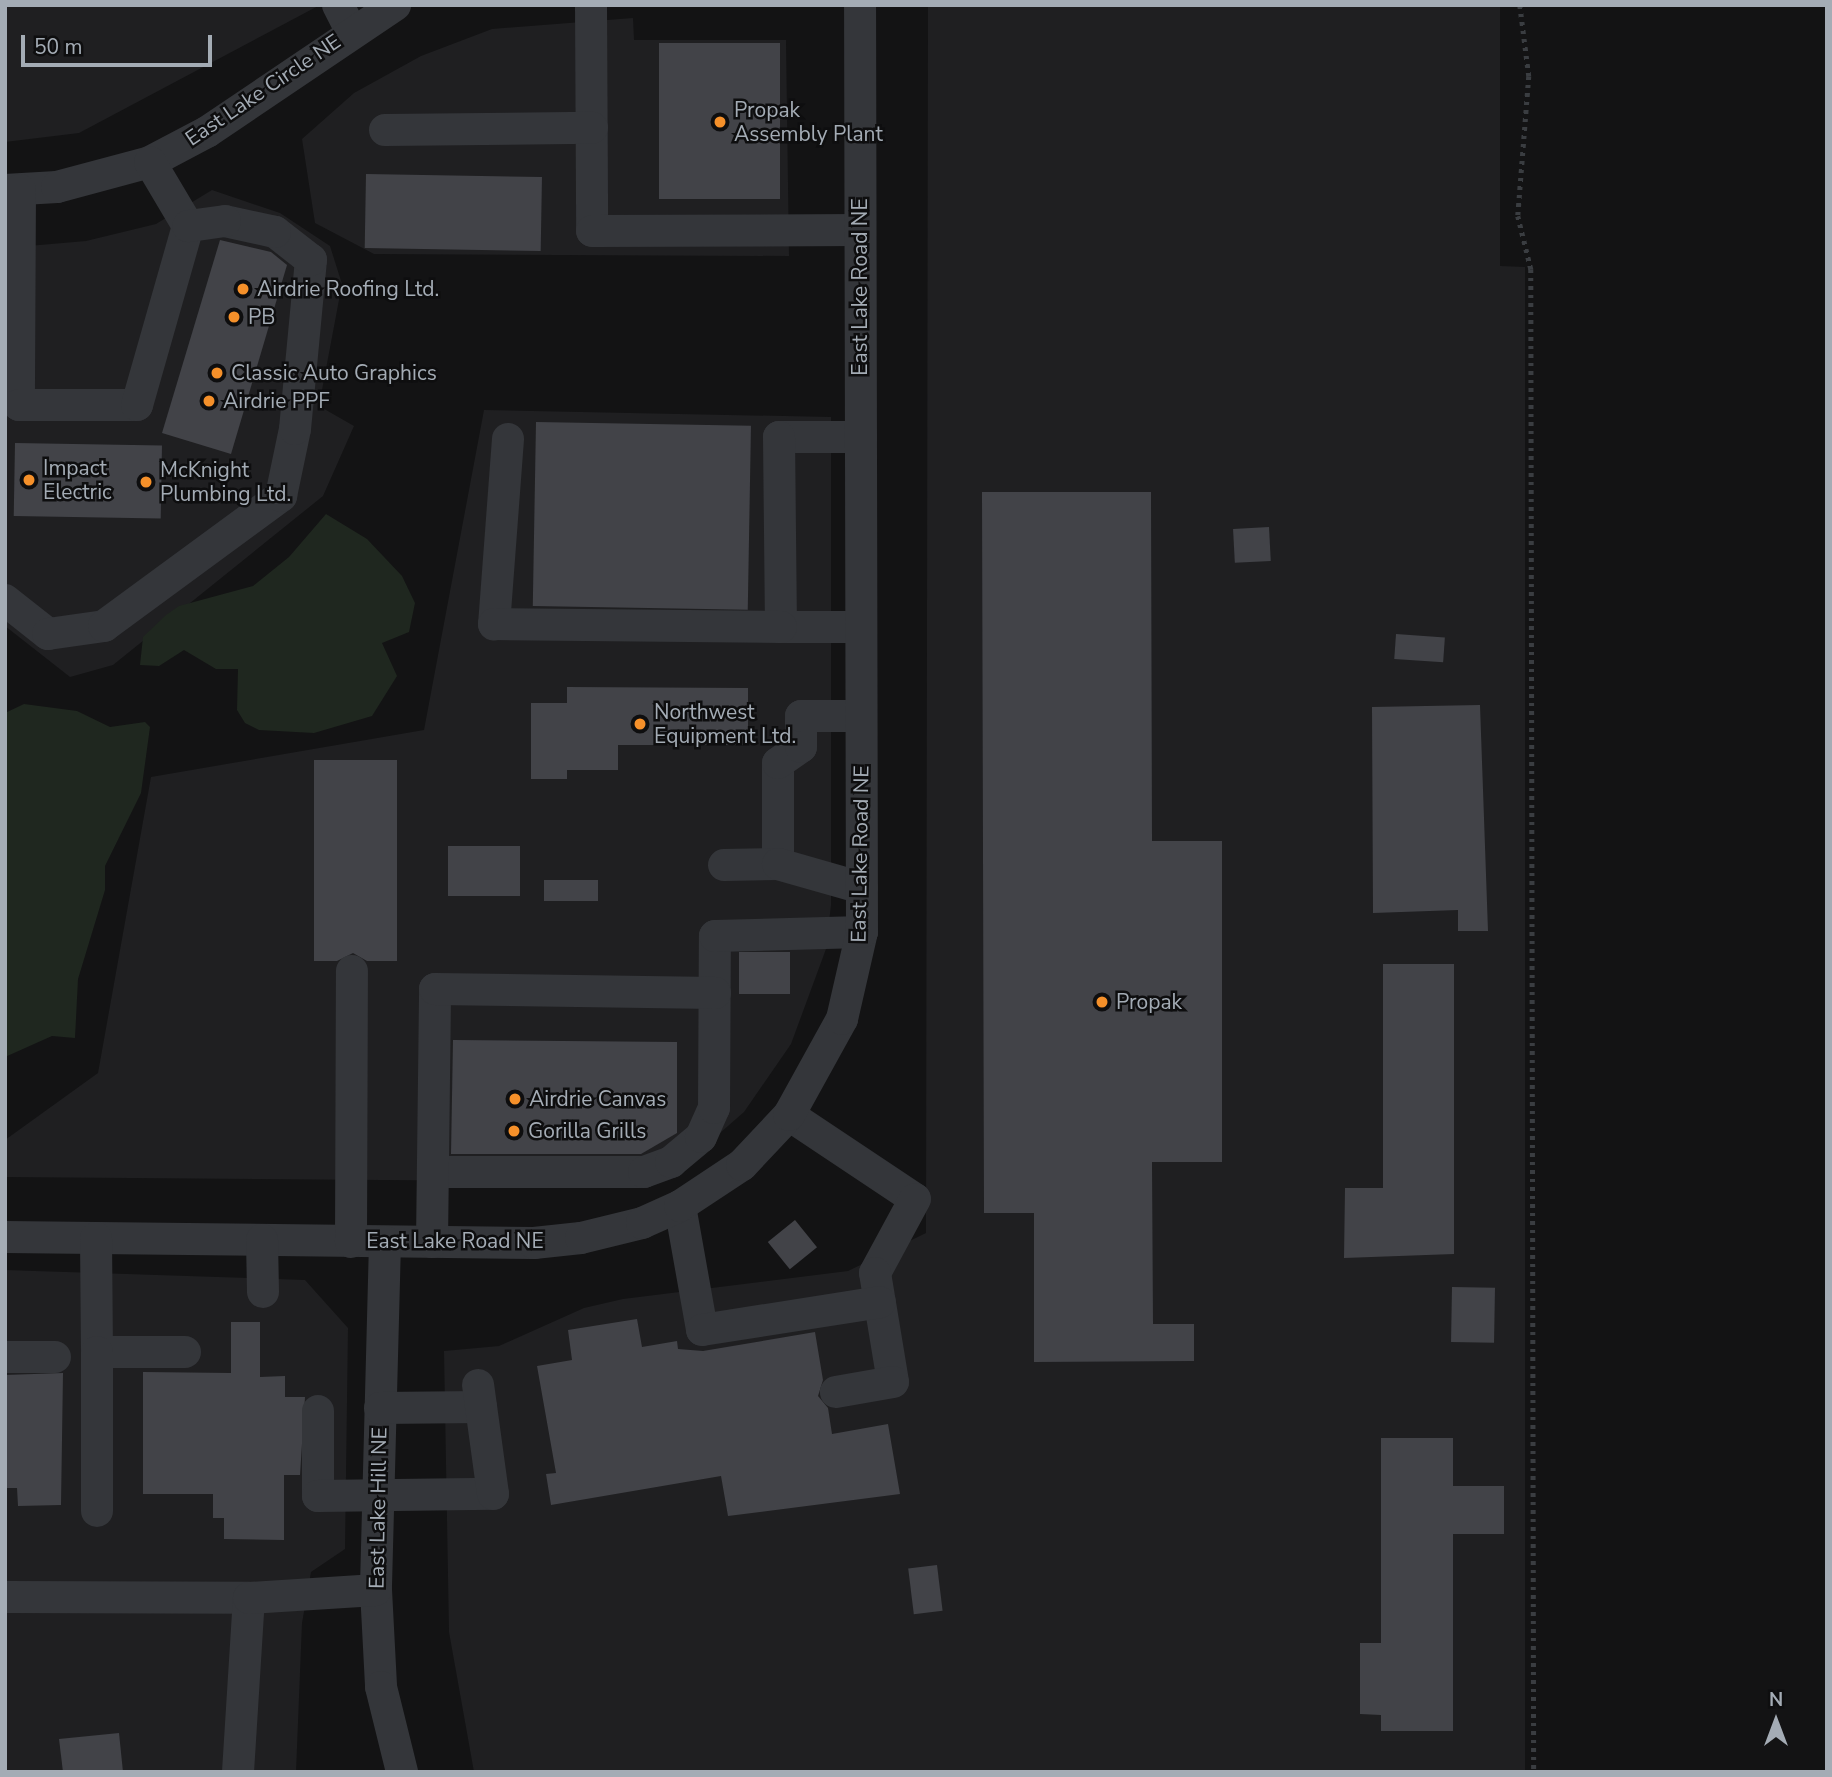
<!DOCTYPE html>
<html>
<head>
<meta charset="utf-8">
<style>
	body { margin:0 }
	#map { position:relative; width:1832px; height:1777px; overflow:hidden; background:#131314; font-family:"Nunito Sans",sans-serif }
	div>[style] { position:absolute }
	.built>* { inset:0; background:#1f1f21 }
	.green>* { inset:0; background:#1f271f }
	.building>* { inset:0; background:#424348; transform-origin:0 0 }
	.path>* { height:4.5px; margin-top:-2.25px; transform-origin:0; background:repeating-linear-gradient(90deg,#3a3d41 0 3.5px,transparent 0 8.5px) }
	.minor>* { height:32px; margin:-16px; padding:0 16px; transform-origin:16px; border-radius:16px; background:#34363a }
	.dots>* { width:19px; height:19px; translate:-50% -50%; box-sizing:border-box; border:4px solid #0e0e0f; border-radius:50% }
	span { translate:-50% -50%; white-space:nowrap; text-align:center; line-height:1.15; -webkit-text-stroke:5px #0e0e0f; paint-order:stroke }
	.street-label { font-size:21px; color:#a4acb5 }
	.poi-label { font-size:21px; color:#a4acb5 }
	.left { translate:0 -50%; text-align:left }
	.frame { position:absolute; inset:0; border:7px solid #a4acb5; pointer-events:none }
	.north { position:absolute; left:1741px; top:1686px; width:70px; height:70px; -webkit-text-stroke:5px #0e0e0f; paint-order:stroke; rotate:0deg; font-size:19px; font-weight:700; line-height:28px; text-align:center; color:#a4acb5 }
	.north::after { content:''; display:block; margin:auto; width:24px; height:32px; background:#a4acb5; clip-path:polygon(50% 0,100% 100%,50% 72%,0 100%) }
	.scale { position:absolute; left:21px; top:35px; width:191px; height:32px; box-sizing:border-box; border:4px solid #a4acb5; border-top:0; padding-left:9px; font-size:21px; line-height:24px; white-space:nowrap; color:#a4acb5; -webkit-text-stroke:5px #0e0e0f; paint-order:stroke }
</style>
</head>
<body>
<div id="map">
	<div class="built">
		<i style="clip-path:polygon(5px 5px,320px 5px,79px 133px,5px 142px)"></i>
		<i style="clip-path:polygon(928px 5px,1500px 5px,1500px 266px,1525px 267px,1525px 1772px,474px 1772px,449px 1632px,444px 1351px,499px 1346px,584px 1308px,623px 1299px,848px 1271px,926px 1233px)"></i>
		<i style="clip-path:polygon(633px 18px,634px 40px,786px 40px,789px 256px,374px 254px,315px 223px,302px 139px,354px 93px,421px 56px,492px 29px)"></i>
		<i style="clip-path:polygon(212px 190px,280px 213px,330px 246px,342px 284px,319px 406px,354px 426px,323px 496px,113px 665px,70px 677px,5px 626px,5px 248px,86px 241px,156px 224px)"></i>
		<i style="clip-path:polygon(484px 410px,831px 417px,831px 905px,826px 949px,791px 1044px,744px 1112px,688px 1161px,643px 1182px,5px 1177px,5px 1140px,98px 1073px,151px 777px,424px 730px)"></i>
		<i style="clip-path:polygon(5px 1270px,305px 1280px,348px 1328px,345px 1549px,311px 1572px,302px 1623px,296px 1772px,5px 1772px)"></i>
	</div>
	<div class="green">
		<i style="clip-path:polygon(326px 514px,367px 539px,402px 576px,415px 603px,409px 632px,382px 643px,397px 676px,372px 716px,314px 733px,259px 730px,245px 723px,237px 710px,238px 669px,216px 669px,184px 650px,159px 666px,140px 665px,143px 637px,166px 615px,179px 606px,253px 586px,289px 557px)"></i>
		<i style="clip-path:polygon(24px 704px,77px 711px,110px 727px,145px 722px,150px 727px,141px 793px,105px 866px,105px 890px,78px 979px,75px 1038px,52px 1036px,5px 1057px,5px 713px)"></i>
	</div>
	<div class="building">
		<i style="left:659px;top:43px;width:121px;height:156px"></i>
		<i style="left:366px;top:174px;width:176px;height:74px;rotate:1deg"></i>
		<i style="clip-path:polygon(220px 240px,271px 252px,287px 265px,231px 454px,162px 433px)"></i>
		<i style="left:536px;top:422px;width:215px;height:184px;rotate:1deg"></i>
		<i style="left:15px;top:443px;width:147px;height:73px;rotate:1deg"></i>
		<i style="clip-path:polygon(982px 492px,1151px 492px,1152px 841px,1222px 841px,1222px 1162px,1152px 1162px,1153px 1324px,1194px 1324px,1194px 1361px,1034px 1362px,1034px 1213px,984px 1213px)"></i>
		<i style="left:1269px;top:527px;width:34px;height:36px;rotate:87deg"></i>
		<i style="left:1396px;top:634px;width:49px;height:25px;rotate:4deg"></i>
		<i style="clip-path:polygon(567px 687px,748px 688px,748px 745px,618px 745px,618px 770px,567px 770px,567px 779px,531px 779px,531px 703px,567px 703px)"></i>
		<i style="clip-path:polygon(1480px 705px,1488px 931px,1458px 931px,1458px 910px,1373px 913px,1372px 707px)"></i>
		<i style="clip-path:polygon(314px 760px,397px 760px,397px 961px,367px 961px,353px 953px,337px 961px,314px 961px)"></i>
		<i style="left:520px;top:846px;width:50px;height:72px;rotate:90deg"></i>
		<i style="left:544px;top:880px;width:54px;height:21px"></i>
		<i style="left:790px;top:952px;width:42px;height:51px;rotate:90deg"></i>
		<i style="clip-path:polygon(1383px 964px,1454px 964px,1454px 1254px,1344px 1258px,1345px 1188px,1383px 1188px)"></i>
		<i style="clip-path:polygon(453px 1040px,677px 1042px,677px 1133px,641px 1154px,451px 1154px)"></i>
		<i style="left:795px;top:1220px;width:35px;height:35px;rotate:51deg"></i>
		<i style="left:1452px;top:1287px;width:43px;height:55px;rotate:1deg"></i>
		<i style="clip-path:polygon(637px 1319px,642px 1347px,677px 1341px,678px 1349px,703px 1351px,815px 1332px,823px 1380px,818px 1396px,828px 1408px,832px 1434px,888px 1424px,900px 1494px,728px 1516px,721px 1476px,551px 1505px,546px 1474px,556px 1473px,537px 1366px,572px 1360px,568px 1330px)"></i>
		<i style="clip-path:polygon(231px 1322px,260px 1322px,260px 1377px,285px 1376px,285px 1397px,305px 1397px,300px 1475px,284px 1475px,284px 1540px,224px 1539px,224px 1518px,213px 1518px,213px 1494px,143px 1494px,143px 1372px,231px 1373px)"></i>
		<i style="clip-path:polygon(63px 1373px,61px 1505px,18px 1506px,17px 1488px,5px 1488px,5px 1375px)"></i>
		<i style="clip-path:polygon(1381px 1438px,1453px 1438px,1453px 1486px,1504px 1486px,1504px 1534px,1453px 1534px,1453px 1731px,1381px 1731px,1381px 1715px,1360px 1714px,1360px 1643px,1381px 1643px)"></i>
		<i style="left:937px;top:1565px;width:46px;height:29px;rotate:83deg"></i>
		<i style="clip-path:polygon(119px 1733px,123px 1772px,63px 1772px,59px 1739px)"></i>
	</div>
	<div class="path">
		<i style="left:1520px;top:5px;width:72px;rotate:82.8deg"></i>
		<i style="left:1529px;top:76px;width:140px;rotate:94.5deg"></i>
		<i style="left:1518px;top:216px;width:55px;rotate:76.2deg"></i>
		<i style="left:1531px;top:269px;width:1503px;rotate:89.89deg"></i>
	</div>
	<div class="minor">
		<i style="left:338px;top:5px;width:28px;rotate:63deg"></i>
		<i style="left:591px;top:5px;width:226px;rotate:89.7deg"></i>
		<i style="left:592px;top:231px;width:268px;rotate:-0.2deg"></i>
		<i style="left:385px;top:130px;width:207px;rotate:-0.6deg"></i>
		<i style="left:5px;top:190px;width:52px;rotate:-3.3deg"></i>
		<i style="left:57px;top:187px;width:96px;rotate:-15deg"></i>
		<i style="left:150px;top:162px;width:64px;rotate:-27.8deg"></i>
		<i style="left:207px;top:132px;width:227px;rotate:-34deg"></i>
		<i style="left:20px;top:190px;width:215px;rotate:90.3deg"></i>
		<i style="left:19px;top:405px;width:118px"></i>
		<i style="left:137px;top:405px;width:186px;rotate:-74.1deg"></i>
		<i style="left:188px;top:226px;width:74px;rotate:-120.7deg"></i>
		<i style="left:861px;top:437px;width:82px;rotate:180deg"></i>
		<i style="left:779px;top:437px;width:190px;rotate:89.4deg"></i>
		<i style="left:781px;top:627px;width:80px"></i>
		<i style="left:508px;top:439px;width:186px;rotate:94.3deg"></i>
		<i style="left:494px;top:624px;width:287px;rotate:0.6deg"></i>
		<i style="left:5px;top:600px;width:55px;rotate:38.3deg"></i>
		<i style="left:48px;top:634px;width:57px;rotate:-8.1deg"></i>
		<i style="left:104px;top:626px;width:220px;rotate:-36.3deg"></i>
		<i style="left:281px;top:496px;width:68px;rotate:-78.2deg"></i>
		<i style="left:295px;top:429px;width:170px;rotate:-84.6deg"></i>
		<i style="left:311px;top:260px;width:46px;rotate:-142.1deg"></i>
		<i style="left:275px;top:232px;width:51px;rotate:-167.6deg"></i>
		<i style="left:225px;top:221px;width:37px;rotate:172deg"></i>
		<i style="left:778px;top:864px;width:101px;rotate:-90deg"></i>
		<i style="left:778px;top:763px;width:28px;rotate:-35deg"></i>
		<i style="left:801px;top:747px;width:31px;rotate:-90deg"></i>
		<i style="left:801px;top:716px;width:60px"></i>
		<i style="left:724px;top:865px;width:54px;rotate:-1.1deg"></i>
		<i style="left:778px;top:864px;width:87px;rotate:15.9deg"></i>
		<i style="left:789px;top:1115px;width:151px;rotate:33.7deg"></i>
		<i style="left:915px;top:1199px;width:84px;rotate:118.4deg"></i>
		<i style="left:875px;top:1273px;width:110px;rotate:80.6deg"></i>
		<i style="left:893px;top:1382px;width:58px;rotate:170deg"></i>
		<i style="left:434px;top:1172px;width:210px"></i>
		<i style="left:644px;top:1172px;width:29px;rotate:-20deg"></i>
		<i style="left:671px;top:1162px;width:39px;rotate:-40deg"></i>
		<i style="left:701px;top:1137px;width:32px;rotate:-66deg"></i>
		<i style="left:714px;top:1108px;width:172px;rotate:-89.7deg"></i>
		<i style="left:715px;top:936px;width:147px;rotate:-1.6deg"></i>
		<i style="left:680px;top:1206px;width:126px;rotate:79.9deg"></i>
		<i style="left:702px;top:1330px;width:180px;rotate:-8.9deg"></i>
		<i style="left:5px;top:1237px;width:529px;rotate:0.65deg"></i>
		<i style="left:534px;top:1243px;width:47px;rotate:-6.1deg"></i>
		<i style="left:581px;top:1238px;width:63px;rotate:-13.8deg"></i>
		<i style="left:642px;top:1223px;width:42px;rotate:-24.1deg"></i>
		<i style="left:680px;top:1206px;width:74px;rotate:-33.5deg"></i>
		<i style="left:742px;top:1165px;width:69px;rotate:-46.8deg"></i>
		<i style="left:789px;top:1115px;width:110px;rotate:-61.1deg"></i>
		<i style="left:842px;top:1019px;width:89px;rotate:-77.1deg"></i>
		<i style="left:862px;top:932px;width:927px;rotate:-90.12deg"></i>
		<i style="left:96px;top:1238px;width:114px;rotate:89.5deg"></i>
		<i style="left:97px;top:1352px;width:88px"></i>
		<i style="left:262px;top:1240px;width:52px;rotate:88.9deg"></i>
		<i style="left:351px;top:1242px;width:271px;rotate:-89.8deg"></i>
		<i style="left:385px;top:1242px;width:348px;rotate:91.5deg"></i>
		<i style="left:376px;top:1590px;width:97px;rotate:87deg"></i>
		<i style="left:381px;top:1687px;width:88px;rotate:76.1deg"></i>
		<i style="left:432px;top:1242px;width:253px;rotate:-89.3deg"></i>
		<i style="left:435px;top:989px;width:280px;rotate:0.8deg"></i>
		<i style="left:5px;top:1357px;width:50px"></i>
		<i style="left:380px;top:1408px;width:101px;rotate:-0.6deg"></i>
		<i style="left:318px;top:1411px;width:85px;rotate:90deg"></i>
		<i style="left:318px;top:1496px;width:175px;rotate:-0.7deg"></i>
		<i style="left:493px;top:1494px;width:110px;rotate:-97.8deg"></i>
		<i style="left:97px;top:1511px;width:159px;rotate:-90deg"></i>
		<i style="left:5px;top:1597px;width:244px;rotate:0.2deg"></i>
		<i style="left:238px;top:1772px;width:174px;rotate:-86.4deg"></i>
		<i style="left:249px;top:1598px;width:127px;rotate:-3.6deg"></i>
	</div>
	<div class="dots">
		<i style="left:720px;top:122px;background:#f5902a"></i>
		<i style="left:243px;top:289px;background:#f5902a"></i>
		<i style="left:234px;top:317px;background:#f5902a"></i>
		<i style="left:217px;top:373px;background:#f5902a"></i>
		<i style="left:209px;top:401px;background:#f5902a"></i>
		<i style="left:29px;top:480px;background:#f5902a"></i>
		<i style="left:146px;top:482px;background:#f5902a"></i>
		<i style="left:640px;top:724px;background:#f5902a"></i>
		<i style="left:1102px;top:1002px;background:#f5902a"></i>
		<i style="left:515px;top:1099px;background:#f5902a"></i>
		<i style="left:514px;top:1131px;background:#f5902a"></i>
	</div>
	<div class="street-label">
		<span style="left:263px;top:90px;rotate:-34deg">East Lake Circle NE</span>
		<span style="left:860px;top:287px;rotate:-90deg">East Lake Road NE</span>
		<span style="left:860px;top:854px;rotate:-89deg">East Lake Road NE</span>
		<span style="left:455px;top:1241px">East Lake Road NE</span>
		<span style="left:378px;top:1508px;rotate:-89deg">East Lake Hill NE</span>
	</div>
	<div class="poi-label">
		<span class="left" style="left:734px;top:122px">Propak<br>Assembly Plant</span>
		<span class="left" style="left:257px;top:289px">Airdrie Roofing Ltd.</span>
		<span class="left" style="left:248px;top:317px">PB</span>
		<span class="left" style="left:231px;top:373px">Classic Auto Graphics</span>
		<span class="left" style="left:223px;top:401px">Airdrie PPF</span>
		<span class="left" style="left:43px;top:480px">Impact<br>Electric</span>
		<span class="left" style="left:160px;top:482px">McKnight<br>Plumbing Ltd.</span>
		<span class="left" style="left:654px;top:724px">Northwest<br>Equipment Ltd.</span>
		<span class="left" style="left:1116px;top:1002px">Propak</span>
		<span class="left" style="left:529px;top:1099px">Airdrie Canvas</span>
		<span class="left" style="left:528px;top:1131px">Gorilla Grills</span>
	</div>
	<div class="frame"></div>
	<div class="north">N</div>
	<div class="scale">50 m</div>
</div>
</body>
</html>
